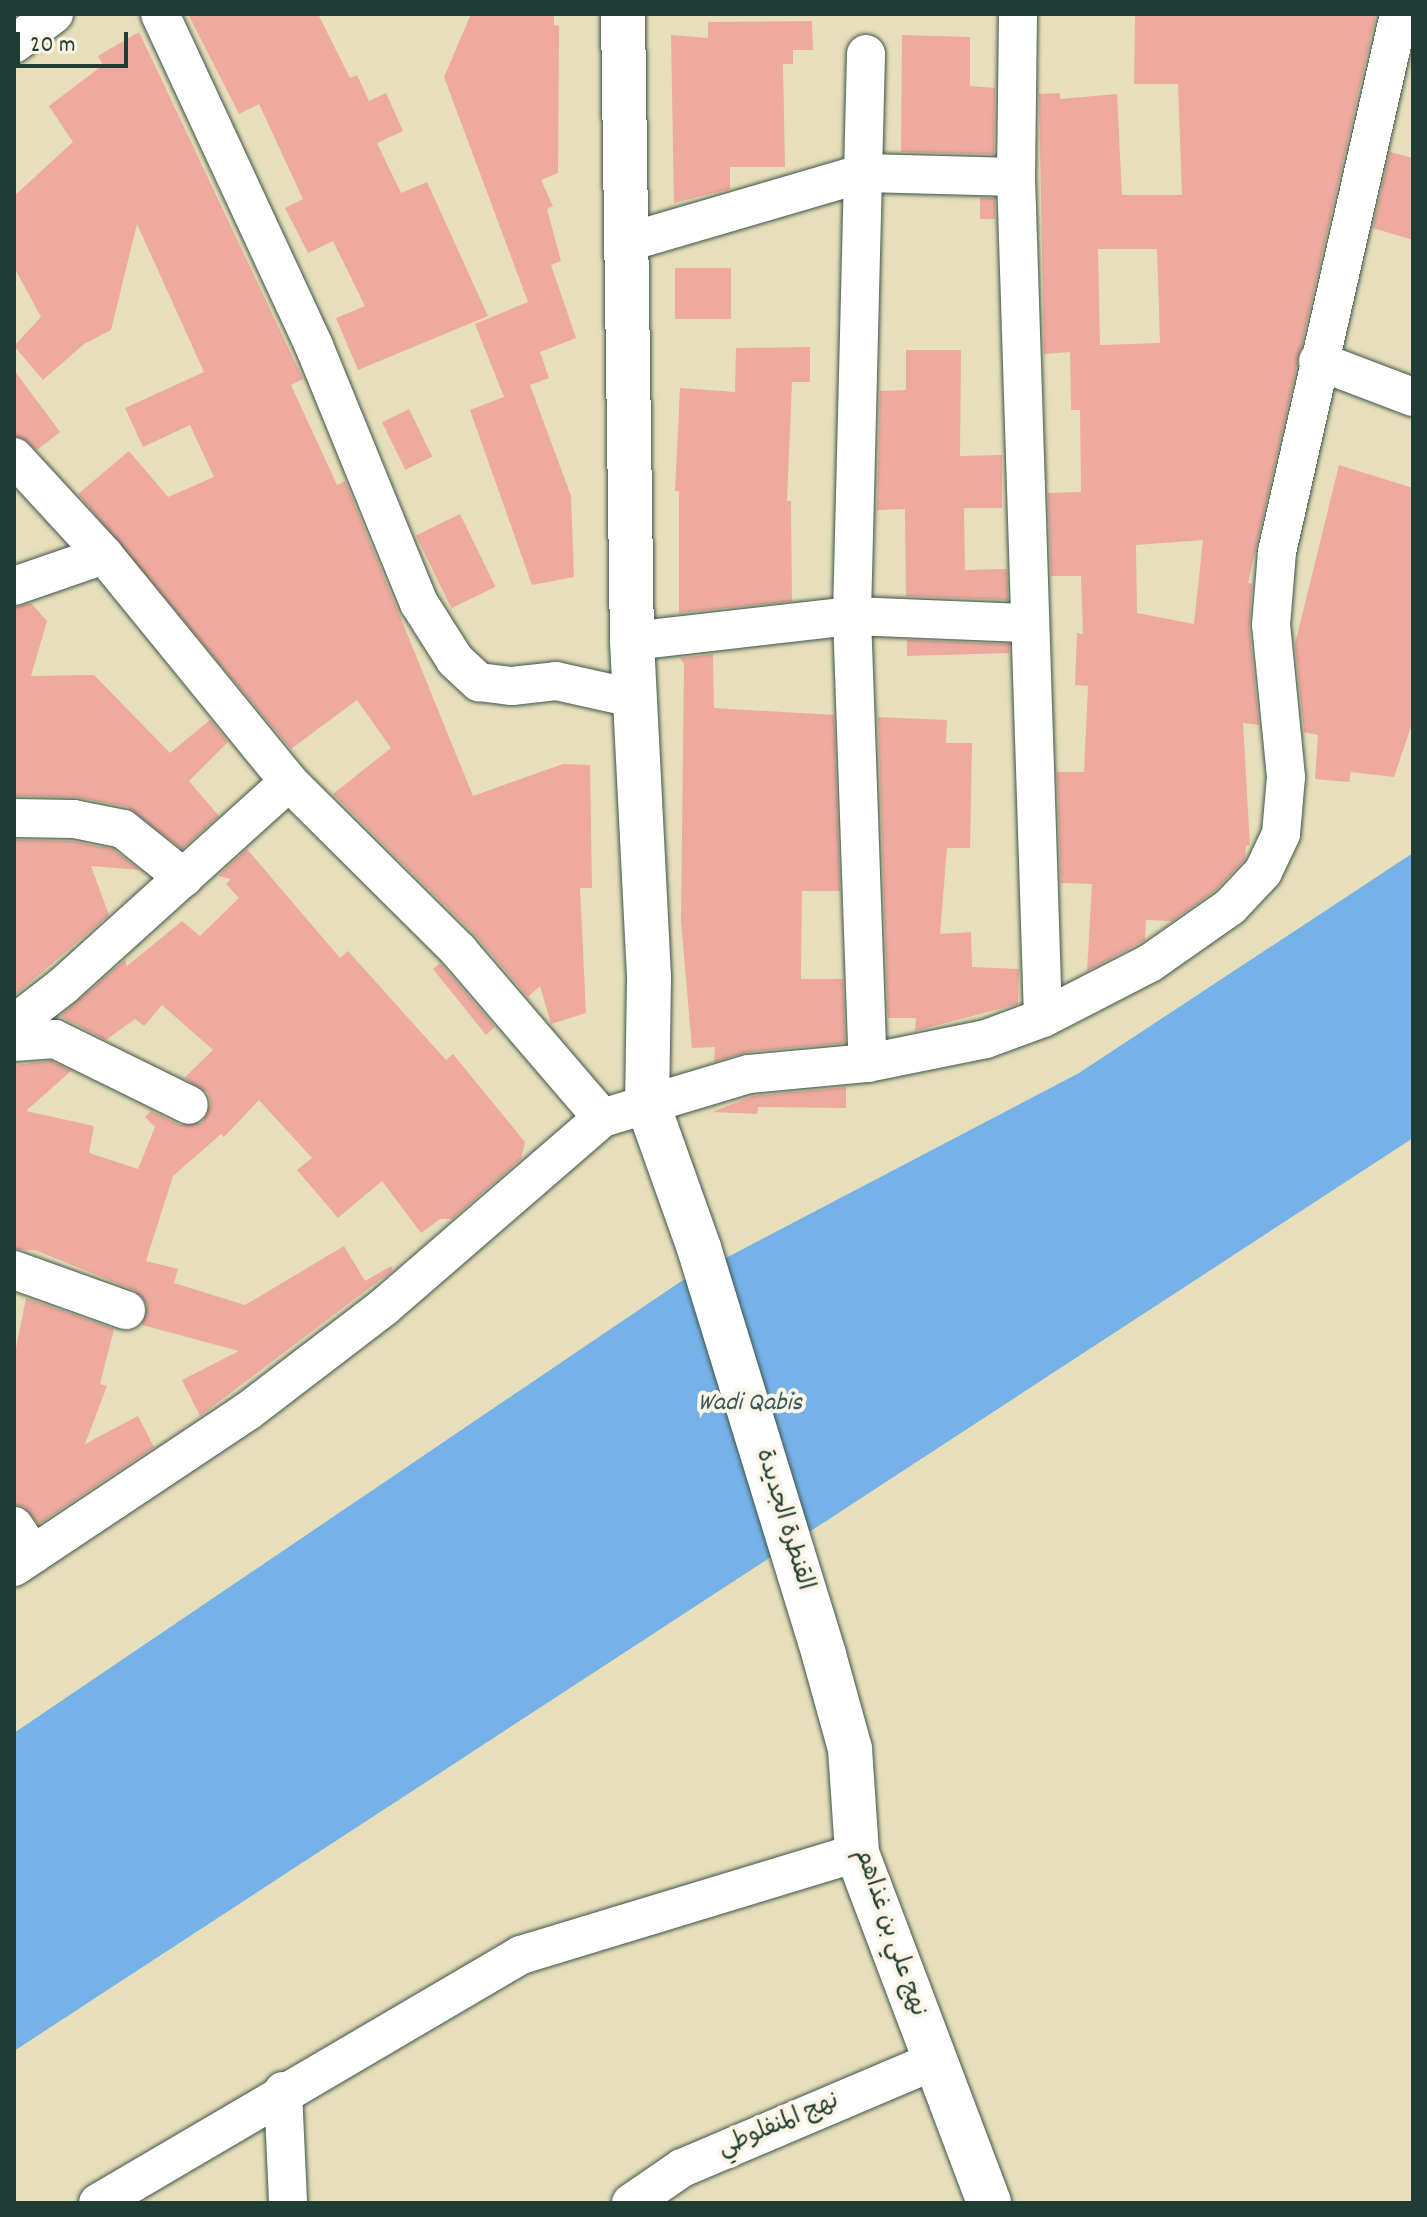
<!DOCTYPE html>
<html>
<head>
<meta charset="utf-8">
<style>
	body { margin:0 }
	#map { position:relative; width:1427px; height:2217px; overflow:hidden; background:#e7dfbb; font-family:Dekko,"Playpen Sans Arabic",sans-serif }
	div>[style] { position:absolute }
	.water>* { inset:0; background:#76b2e8 }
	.building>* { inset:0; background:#eeaa9e; transform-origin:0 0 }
	.roads { filter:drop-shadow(0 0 2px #3d5548) drop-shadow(0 0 2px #3d5548) }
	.minor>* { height:38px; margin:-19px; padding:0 19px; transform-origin:19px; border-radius:19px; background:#fff }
	.major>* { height:44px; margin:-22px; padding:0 22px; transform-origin:22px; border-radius:22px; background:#fff }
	span { translate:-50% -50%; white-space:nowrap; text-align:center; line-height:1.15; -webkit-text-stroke:8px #fcf5e5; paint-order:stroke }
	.street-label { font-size:24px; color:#1f3d34 }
	.water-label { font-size:26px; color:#355a61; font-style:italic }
	.frame { position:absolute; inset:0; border:16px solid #1f3d34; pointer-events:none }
	.scale { position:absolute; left:16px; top:32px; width:112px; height:36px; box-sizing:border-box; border:4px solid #1f3d34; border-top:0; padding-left:10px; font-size:24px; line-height:28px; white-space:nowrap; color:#1f3d34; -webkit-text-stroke:6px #fcf5e5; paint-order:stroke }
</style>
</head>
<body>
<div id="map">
	<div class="water">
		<i style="clip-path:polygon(1413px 853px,1413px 1138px,14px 2051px,14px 1733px,680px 1282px,1079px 1073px)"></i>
	</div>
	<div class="building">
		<i style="clip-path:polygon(188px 14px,318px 14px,350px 78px,357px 75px,369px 101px,386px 93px,403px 131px,377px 143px,401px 193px,427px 182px,488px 316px,358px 370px,336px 318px,365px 306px,333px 241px,308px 253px,285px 208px,303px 199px,259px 104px,239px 114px)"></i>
		<i style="clip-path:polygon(471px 14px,554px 14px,554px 25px,559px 26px,558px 173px,541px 180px,553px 206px,547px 209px,561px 261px,551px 265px,576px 338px,540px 352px,549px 378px,530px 385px,571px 496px,574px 577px,532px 585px,470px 410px,504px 397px,475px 324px,528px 302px,444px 77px)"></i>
		<i style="clip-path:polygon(evenodd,1135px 14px,1376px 14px,1248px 583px,1252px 584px,1249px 627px,1259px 725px,1243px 723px,1250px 845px,1246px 846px,1245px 859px,1216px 890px,1172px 921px,1146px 920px,1145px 940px,1087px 971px,1092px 884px,1061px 883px,1057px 772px,1084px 772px,1088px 686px,1075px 685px,1077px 633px,1083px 634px,1081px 576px,1051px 576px,1048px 493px,1081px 492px,1080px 410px,1071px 410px,1070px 352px,1044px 354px,1039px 94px,1060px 93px,1060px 99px,1117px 94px,1122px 195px,1182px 195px,1178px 84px,1134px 84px,1135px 14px,1098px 249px,1157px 249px,1160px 343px,1100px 345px,1098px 249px,1135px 14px,1203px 540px,1194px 624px,1137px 613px,1136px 545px,1203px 540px)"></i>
		<i style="clip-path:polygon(812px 21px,813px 50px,793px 50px,793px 64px,783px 64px,785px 167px,730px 167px,730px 189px,674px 203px,671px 35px,708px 38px,708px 22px)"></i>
		<i style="clip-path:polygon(139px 32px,303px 379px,291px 385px,337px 485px,345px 481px,473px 796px,563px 764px,590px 765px,592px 888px,580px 888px,586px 1013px,551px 1024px,540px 986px,528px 997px,475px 935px,333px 794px,391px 748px,357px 700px,291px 749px,78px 494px,129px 451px,168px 497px,214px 477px,190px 425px,143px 447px,125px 408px,204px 372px,137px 224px,111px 330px,84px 344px,43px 380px,14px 346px,41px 317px,14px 267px,14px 196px,73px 142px,49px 106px,103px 65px,98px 56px)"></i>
		<i style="clip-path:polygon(902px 35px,970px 37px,970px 86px,995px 88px,994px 154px,901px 152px)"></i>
		<i style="clip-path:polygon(1390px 152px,1413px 158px,1413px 240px,1373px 228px)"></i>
		<i style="left:980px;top:198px;width:15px;height:21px"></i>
		<i style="left:675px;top:268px;width:56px;height:51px"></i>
		<i style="clip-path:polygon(810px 347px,810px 382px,792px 382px,787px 501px,791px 501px,792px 601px,679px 613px,679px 491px,675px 491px,680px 388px,735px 392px,736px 348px)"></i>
		<i style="clip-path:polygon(906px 350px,961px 350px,960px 456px,1002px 455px,1002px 508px,964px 508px,965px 570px,1007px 569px,1008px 600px,906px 596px,905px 509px,877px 510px,880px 391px,906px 390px)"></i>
		<i style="clip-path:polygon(14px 370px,60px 432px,37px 450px,14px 436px)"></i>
		<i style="left:409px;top:409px;width:53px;height:30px;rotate:64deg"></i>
		<i style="clip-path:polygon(1339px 465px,1413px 488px,1413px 721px,1394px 777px,1351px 772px,1349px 782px,1315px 779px,1318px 735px,1304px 732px,1295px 644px)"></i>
		<i style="left:460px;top:514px;width:81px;height:49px;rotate:64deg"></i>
		<i style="clip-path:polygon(31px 603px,47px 621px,31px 676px,94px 675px,170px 753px,210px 720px,228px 742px,189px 781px,219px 816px,182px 849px,127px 807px,75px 797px,14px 796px,14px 607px)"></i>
		<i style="clip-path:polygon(907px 640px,1009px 644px,1009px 653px,907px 656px)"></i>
		<i style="clip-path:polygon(713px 654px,714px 708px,834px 715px,840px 891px,802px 891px,801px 979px,843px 979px,845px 1043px,747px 1052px,714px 1062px,715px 1047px,692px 1048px,681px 922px,684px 664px,680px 658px)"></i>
		<i style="clip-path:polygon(878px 717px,947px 720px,946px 743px,972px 743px,970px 848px,947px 848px,940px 934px,971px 932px,972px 967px,1019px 969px,1018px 1004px,915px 1031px,916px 1018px,888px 1018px)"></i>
		<i style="clip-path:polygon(14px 840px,72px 841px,113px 849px,140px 870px,91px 866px,109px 915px,14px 996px)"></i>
		<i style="clip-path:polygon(247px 849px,340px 958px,348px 951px,446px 1060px,453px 1054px,525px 1142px,521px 1159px,452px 1219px,440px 1219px,421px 1233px,382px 1181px,338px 1218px,297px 1170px,312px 1158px,259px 1100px,224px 1137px,221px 1134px,173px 1176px,146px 1261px,178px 1269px,174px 1283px,245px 1305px,344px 1246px,365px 1281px,391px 1266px,393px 1270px,200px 1416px,182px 1380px,239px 1351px,142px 1325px,147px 1305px,134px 1290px,35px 1250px,14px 1249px,14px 1065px,51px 1061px,71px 1071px,26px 1111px,94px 1126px,89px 1153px,138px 1169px,155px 1127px,145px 1117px,151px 1111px,180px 1125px,202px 1123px,211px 1104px,208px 1093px,184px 1078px,213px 1050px,162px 1005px,144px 1026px,135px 1019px,106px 1040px,60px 1016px,125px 960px,127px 966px,182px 921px,200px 936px,239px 898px,226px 884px,231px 879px,218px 876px)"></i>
		<i style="clip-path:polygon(440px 963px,495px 1027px,486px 1035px,433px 969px)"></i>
		<i style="clip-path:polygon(846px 1087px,846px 1108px,758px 1107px,757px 1114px,712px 1112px,753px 1096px)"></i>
		<i style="clip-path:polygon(26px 1298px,114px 1329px,100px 1384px,107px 1386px,85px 1444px,138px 1416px,154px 1447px,39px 1524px,24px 1507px,14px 1504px,14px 1358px)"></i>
	</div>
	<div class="roads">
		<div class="minor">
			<i style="left:160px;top:14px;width:366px;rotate:65.1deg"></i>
			<i style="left:314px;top:346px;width:278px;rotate:67.8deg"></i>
			<i style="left:419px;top:603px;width:67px;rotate:57.7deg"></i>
			<i style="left:455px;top:660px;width:33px;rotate:43deg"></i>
			<i style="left:479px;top:682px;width:33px;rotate:7deg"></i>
			<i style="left:512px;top:686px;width:44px;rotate:-6.5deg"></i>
			<i style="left:556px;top:681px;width:83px;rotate:12.5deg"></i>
			<i style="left:1018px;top:14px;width:163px;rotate:90.7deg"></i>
			<i style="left:1016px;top:177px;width:841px;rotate:88.16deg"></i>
			<i style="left:14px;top:44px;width:50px;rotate:-36.9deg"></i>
			<i style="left:866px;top:54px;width:562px;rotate:91.43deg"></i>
			<i style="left:852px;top:616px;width:447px;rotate:88deg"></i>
			<i style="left:625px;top:243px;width:250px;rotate:-16.3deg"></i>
			<i style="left:865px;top:173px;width:151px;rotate:1.5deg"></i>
			<i style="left:1318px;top:361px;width:102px;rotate:20.8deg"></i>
			<i style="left:14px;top:457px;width:133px;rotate:47.4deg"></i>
			<i style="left:104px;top:555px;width:293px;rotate:50.8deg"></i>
			<i style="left:289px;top:782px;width:240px;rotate:44.8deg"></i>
			<i style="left:459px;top:951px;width:220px;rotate:49.4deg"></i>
			<i style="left:602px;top:1118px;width:153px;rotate:-16.7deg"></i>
			<i style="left:749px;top:1074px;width:120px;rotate:-5.3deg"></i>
			<i style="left:868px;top:1063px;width:120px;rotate:-11.5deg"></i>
			<i style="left:986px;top:1039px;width:61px;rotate:-20.2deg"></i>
			<i style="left:1043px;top:1018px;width:120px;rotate:-27.2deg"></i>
			<i style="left:1150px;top:963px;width:98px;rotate:-35deg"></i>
			<i style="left:1230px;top:907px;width:48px;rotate:-46.7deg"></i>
			<i style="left:1263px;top:872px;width:42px;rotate:-64.7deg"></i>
			<i style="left:1281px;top:834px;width:57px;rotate:-85deg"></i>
			<i style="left:1286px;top:777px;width:153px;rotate:-95.6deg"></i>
			<i style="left:1271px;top:625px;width:73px;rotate:-85.3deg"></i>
			<i style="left:1277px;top:552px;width:552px;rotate:-77.22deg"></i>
			<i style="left:14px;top:586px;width:95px;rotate:-19deg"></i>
			<i style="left:632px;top:641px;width:221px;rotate:-6.5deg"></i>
			<i style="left:852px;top:616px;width:178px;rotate:2.3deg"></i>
			<i style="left:14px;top:818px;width:60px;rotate:1deg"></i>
			<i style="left:74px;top:819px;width:50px;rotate:11.5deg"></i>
			<i style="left:123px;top:829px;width:78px;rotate:38.8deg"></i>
			<i style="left:14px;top:1024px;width:62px;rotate:-37.8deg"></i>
			<i style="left:63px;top:986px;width:304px;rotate:-42.1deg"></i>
			<i style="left:14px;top:1042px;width:41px;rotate:-4.2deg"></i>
			<i style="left:55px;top:1039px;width:149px;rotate:26.2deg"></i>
			<i style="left:14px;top:1270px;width:119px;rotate:19.7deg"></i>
			<i style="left:14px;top:1526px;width:34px;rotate:56deg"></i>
			<i style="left:14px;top:1567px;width:281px;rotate:-33.7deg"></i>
			<i style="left:248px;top:1411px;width:171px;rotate:-37.4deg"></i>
			<i style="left:384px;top:1307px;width:289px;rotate:-40.9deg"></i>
			<i style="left:283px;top:2091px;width:112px;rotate:87.4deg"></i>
			<i style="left:98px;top:2203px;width:490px;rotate:-30.4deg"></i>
			<i style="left:521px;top:1955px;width:351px;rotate:-16.9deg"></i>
			<i style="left:631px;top:2203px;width:62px;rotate:-34.5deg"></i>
			<i style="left:682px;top:2168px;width:274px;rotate:-23deg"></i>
		</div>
		<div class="major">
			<i style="left:623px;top:14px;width:627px;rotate:89.18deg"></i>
			<i style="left:632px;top:641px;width:338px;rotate:87.1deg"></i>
			<i style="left:649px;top:979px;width:123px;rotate:90.9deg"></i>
			<i style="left:647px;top:1102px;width:155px;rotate:70.4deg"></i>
			<i style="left:699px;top:1248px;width:426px;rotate:72.9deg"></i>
			<i style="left:824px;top:1655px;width:98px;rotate:74.5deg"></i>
			<i style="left:850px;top:1749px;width:104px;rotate:86.1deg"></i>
			<i style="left:857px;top:1853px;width:374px;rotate:69.3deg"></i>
		</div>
	</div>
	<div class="street-label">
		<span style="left:783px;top:1520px;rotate:73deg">القنطرة الجديدة</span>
		<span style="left:889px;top:1933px;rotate:71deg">نهج علي بن غذاهم</span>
		<span style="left:779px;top:2126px;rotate:-23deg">نهج المنفلوطي</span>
	</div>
	<div class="water-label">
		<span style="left:750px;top:1404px">Wadi Qabis</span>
	</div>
	<div class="frame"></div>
	<div class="scale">20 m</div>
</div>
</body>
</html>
